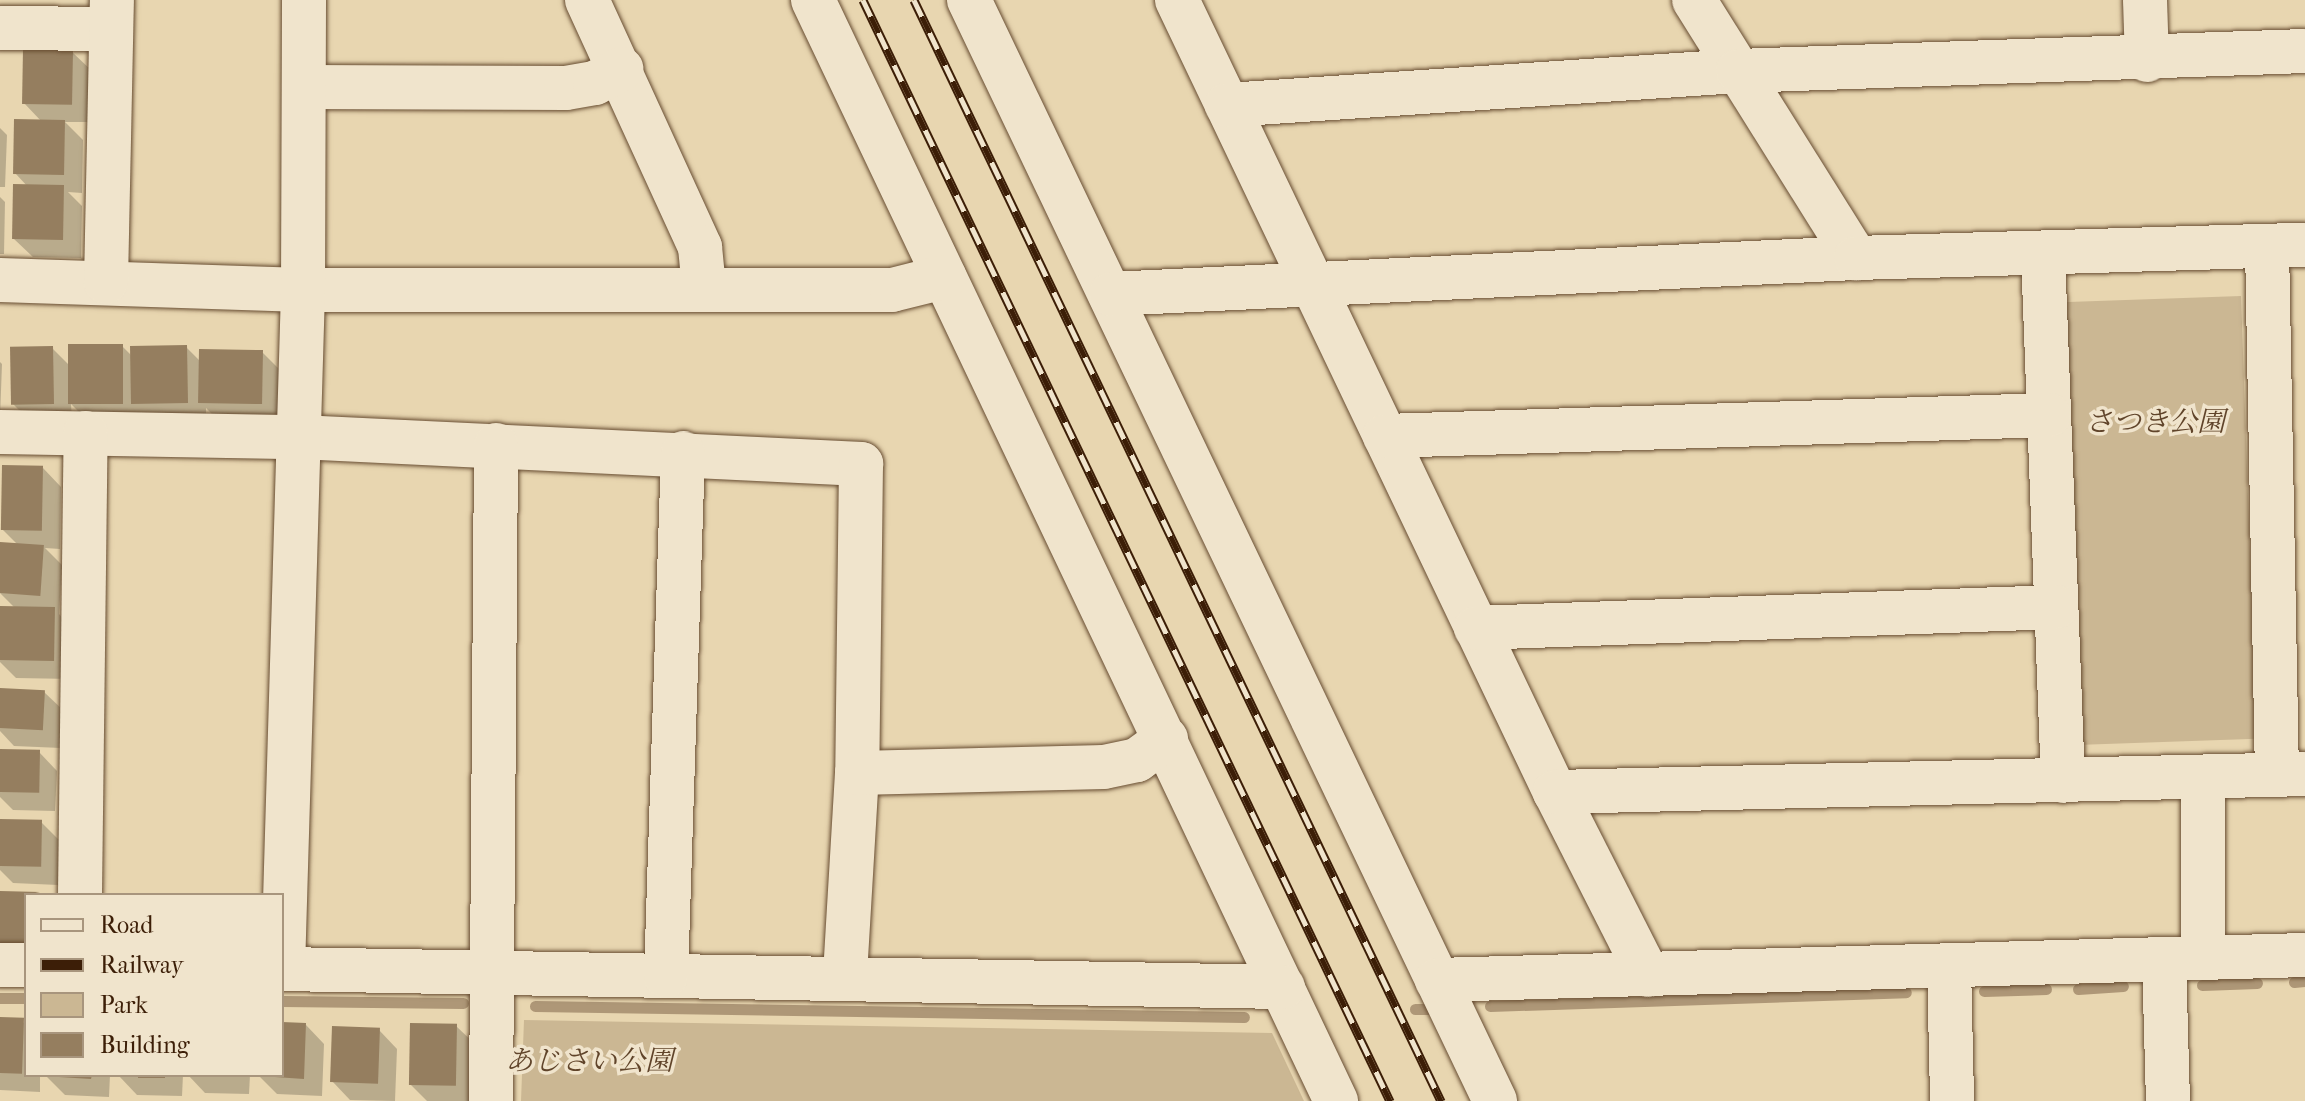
<!DOCTYPE html>
<html>
<head>
<meta charset="utf-8">
<style>
	body { margin:0 }
	#map { position:relative; width:2305px; height:1101px; overflow:hidden; background:#e8d6b0; font-family:"IM FELL French Canon","Noto Serif JP",serif }
	div>[style] { position:absolute }
	.green>* { inset:0; background:#cbb793; transform-origin:0 0 }
	.shadow>* { inset:0; background:#0003 }
	.stream>* { height:11px; margin:-5.5px; padding:0 5.5px; transform-origin:5.5px; border-radius:5.5px; background:#ae9777 }
	.building>* { inset:0; background:#957e5f; transform-origin:0 0 }
	.roads { filter:drop-shadow(0 0 2px #674c31) drop-shadow(0 0 2px #674c31) }
	.minor>* { height:44px; margin:-22px; padding:0 22px; transform-origin:22px; border-radius:22px; background:#f0e4cc }
	.rail>* { height:9px; margin-top:-4.5px; transform-origin:0; background:repeating-linear-gradient(90deg,#f0e4cc 0 18px,#3c1e07 0 36px); box-sizing:border-box; border-block:2px solid #3c1e07 }
	span { translate:-50% -50%; white-space:nowrap; text-align:center; line-height:1.15; -webkit-text-stroke:7px #f0e4cc; paint-order:stroke }
	.park-label { font-size:28px; color:#60442a; font-style:italic }
	.legend { position:absolute; left:24px; top:893px; width:260px; height:184px; box-sizing:border-box; background:#f0e4cc; border:2px solid #a8957d; margin:0; padding:10px 14px; list-style:none; font-size:24px; color:#3c1e07 }
	.legend li { display:flex; align-items:center; gap:16px; height:40px }
	.legend b { width:40px; border:2px solid #a8957d }
</style>
</head>
<body>
<div id="map">
	<div class="green">
		<i style="left:2241px;top:296px;width:443px;height:180px;rotate:88deg"></i>
		<i style="clip-path:polygon(524px 1020px,1272px 1033px,1304px 1101px,521px 1101px)"></i>
	</div>
	<div class="shadow">
		<i style="clip-path:polygon(72px 52px,91px 70px,90px 122px,65px 122px,83px 140px,82px 193px,68px 192px,82px 206px,81px 258px,33px 257px,14px 239px,28px 187px,15px 173px,42px 122px,24px 103px)"></i>
		<i style="clip-path:polygon(0 128px,7px 135px,5px 187px,0 187px)"></i>
		<i style="clip-path:polygon(0 197px,5px 202px,4px 254px,0 254px)"></i>
		<i style="clip-path:polygon(122px 346px,132px 356px,186px 347px,201px 362px,262px 352px,281px 371px,279px 422px,219px 421px,206px 408px,206px 421px,151px 422px,141px 412px,141px 421px,89px 422px,71px 404px,72px 421px,31px 422px,12px 403px,52px 348px,70px 366px)"></i>
		<i style="clip-path:polygon(0 362px,2px 364px,0 418px)"></i>
		<i style="clip-path:polygon(43px 468px,61px 487px,60px 549px,45px 548px,62px 565px,59px 614px,72px 628px,72px 679px,16px 678px,0 662px,0 608px,15px 608px,0 593px,0 568px,18px 545px,2px 529px)"></i>
		<i style="clip-path:polygon(0 690px,44px 692px,63px 710px,61px 748px,14px 746px,0 731px)"></i>
		<i style="clip-path:polygon(0 751px,39px 752px,57px 771px,55px 811px,13px 810px,0 797px)"></i>
		<i style="clip-path:polygon(0 821px,41px 822px,60px 841px,58px 885px,13px 883px,0 870px)"></i>
		<i style="clip-path:polygon(0 1019px,26px 1023px,26px 1075px,40px 1075px,40px 1092px,0 1090px)"></i>
		<i style="clip-path:polygon(282px 1024px,306px 1025px,324px 1044px,322px 1096px,277px 1094px,259px 1076px,282px 1075px)"></i>
		<i style="clip-path:polygon(456px 1026px,475px 1044px,473px 1101px,427px 1101px,411px 1085px)"></i>
		<i style="clip-path:polygon(379px 1030px,397px 1049px,395px 1101px,350px 1100px,332px 1081px)"></i>
		<i style="clip-path:polygon(110px 1075px,109px 1097px,65px 1095px,46px 1076px)"></i>
		<i style="clip-path:polygon(183px 1075px,182px 1096px,137px 1095px,119px 1076px)"></i>
		<i style="clip-path:polygon(188px 1075px,250px 1075px,249px 1094px,205px 1093px)"></i>
	</div>
	<div class="stream">
		<i style="left:2294px;top:982px;width:11px;rotate:-5deg"></i>
		<i style="left:2202px;top:985px;width:55px;rotate:-2.1deg"></i>
		<i style="left:2078px;top:989px;width:45px;rotate:-3.8deg"></i>
		<i style="left:1984px;top:991px;width:62px;rotate:-1.8deg"></i>
		<i style="left:0;top:998px;width:26px"></i>
		<i style="left:282px;top:1001px;width:181px;rotate:0.6deg"></i>
		<i style="left:535px;top:1006px;width:709px;rotate:0.89deg"></i>
		<i style="left:1490px;top:1006px;width:416px;rotate:-1.9deg"></i>
		<i style="left:1415px;top:1009px;width:13px"></i>
	</div>
	<div class="building">
		<i style="left:23px;top:49px;width:50px;height:55px;rotate:1deg"></i>
		<i style="left:14px;top:119px;width:51px;height:55px;rotate:1deg"></i>
		<i style="left:13px;top:184px;width:51px;height:55px;rotate:1deg"></i>
		<i style="left:68px;top:344px;width:55px;height:60px"></i>
		<i style="left:187px;top:345px;width:58px;height:57px;rotate:89deg"></i>
		<i style="left:53px;top:346px;width:58px;height:43px;rotate:89deg"></i>
		<i style="left:199px;top:349px;width:64px;height:54px;rotate:1deg"></i>
		<i style="left:2px;top:465px;width:41px;height:65px;rotate:1deg"></i>
		<i style="left:0;top:542px;width:44px;height:51px;rotate:4deg"></i>
		<i style="left:0;top:606px;width:55px;height:54px;rotate:1deg"></i>
		<i style="left:0;top:688px;width:45px;height:40px;rotate:3deg"></i>
		<i style="left:0;top:749px;width:40px;height:43px;rotate:1deg"></i>
		<i style="left:0;top:819px;width:42px;height:47px;rotate:1deg"></i>
		<i style="clip-path:polygon(0 891px,40px 892px,26px 895px,26px 946px,0 945px)"></i>
		<i style="left:0;top:1017px;width:24px;height:56px;rotate:2deg"></i>
		<i style="clip-path:polygon(282px 1022px,306px 1023px,304px 1079px,275px 1077px,282px 1075px)"></i>
		<i style="left:410px;top:1023px;width:47px;height:62px;rotate:1deg"></i>
		<i style="left:332px;top:1026px;width:48px;height:56px;rotate:2deg"></i>
		<i style="clip-path:polygon(59px 1075px,92px 1075px,91px 1079px,59px 1077px)"></i>
		<i style="left:138px;top:1075px;width:27px;height:3px"></i>
	</div>
	<div class="roads">
		<div class="minor">
			<i style="left:587px;top:0;width:272px;rotate:65.4deg"></i>
			<i style="left:700px;top:247px;width:41px;rotate:84.4deg"></i>
			<i style="left:813px;top:0;width:1219px;rotate:64.59deg"></i>
			<i style="left:969px;top:0;width:1220px;rotate:64.46deg"></i>
			<i style="left:1177px;top:0;width:878px;rotate:64.49deg"></i>
			<i style="left:1555px;top:792px;width:205px;rotate:63.1deg"></i>
			<i style="left:1694px;top:0;width:305px;rotate:57.9deg"></i>
			<i style="left:2145px;top:0;width:60px;rotate:88.1deg"></i>
			<i style="left:0;top:28px;width:111px;rotate:0.5deg"></i>
			<i style="left:304px;top:87px;width:262px;rotate:0.2deg"></i>
			<i style="left:566px;top:88px;width:29px;rotate:-10deg"></i>
			<i style="left:595px;top:83px;width:30px;rotate:-28deg"></i>
			<i style="left:1227px;top:105px;width:512px;rotate:-3.81deg"></i>
			<i style="left:1738px;top:71px;width:567px;rotate:-2.02deg"></i>
			<i style="left:2267px;top:246px;width:529px;rotate:88.92deg"></i>
			<i style="left:2043px;top:254px;width:527px;rotate:87.83deg"></i>
			<i style="left:0;top:280px;width:303px;rotate:1.9deg"></i>
			<i style="left:303px;top:290px;width:589px"></i>
			<i style="left:892px;top:290px;width:54px;rotate:-14deg"></i>
			<i style="left:106px;top:282px;width:282px;rotate:-88.8deg"></i>
			<i style="left:1111px;top:294px;width:746px;rotate:-2.77deg"></i>
			<i style="left:1856px;top:258px;width:449px;rotate:-1.7deg"></i>
			<i style="left:0;top:432px;width:299px;rotate:1deg"></i>
			<i style="left:299px;top:437px;width:563px;rotate:2.75deg"></i>
			<i style="left:861px;top:464px;width:309px;rotate:90.7deg"></i>
			<i style="left:857px;top:773px;width:205px;rotate:93.4deg"></i>
			<i style="left:1385px;top:436px;width:664px;rotate:-1.81deg"></i>
			<i style="left:1476px;top:628px;width:580px;rotate:-2.07deg"></i>
			<i style="left:857px;top:773px;width:247px;rotate:-1.4deg"></i>
			<i style="left:1104px;top:767px;width:34px;rotate:-12deg"></i>
			<i style="left:1137px;top:760px;width:36px;rotate:-36deg"></i>
			<i style="left:2203px;top:779px;width:179px;rotate:90deg"></i>
			<i style="left:1555px;top:792px;width:750px;rotate:-1.37deg"></i>
			<i style="left:80px;top:895px;width:462px;rotate:-89.3deg"></i>
			<i style="left:2164px;top:959px;width:142px;rotate:88.4deg"></i>
			<i style="left:0;top:965px;width:26px"></i>
			<i style="left:1949px;top:965px;width:136px;rotate:88.7deg"></i>
			<i style="left:282px;top:969px;width:1001px;rotate:1.03deg"></i>
			<i style="left:283px;top:969px;width:679px;rotate:-88.31deg"></i>
			<i style="left:303px;top:290px;width:290px;rotate:-89.8deg"></i>
			<i style="left:666px;top:976px;width:523px;rotate:-88.14deg"></i>
			<i style="left:1437px;top:980px;width:868px;rotate:-1.65deg"></i>
			<i style="left:491px;top:1101px;width:656px;rotate:-89.56deg"></i>
		</div>
	</div>
	<div class="rail">
		<i style="left:863px;top:0;width:1221px;rotate:64.42deg"></i>
		<i style="left:914px;top:0;width:1221px;rotate:64.42deg"></i>
	</div>
	<div class="park-label">
		<span style="left:2155px;top:422px">さつき公園</span>
		<span style="left:589px;top:1061px">あじさい公園</span>
	</div>
	<ul class="legend">
	<li><b style="height:10px;background:#f0e4cc"></b>Road</li>
	<li><b style="height:10px;background:#3c1e07"></b>Railway</li>
	<li><b style="height:22px;background:#cbb793"></b>Park</li>
	<li><b style="height:22px;background:#957e5f"></b>Building</li>
	</ul>
</div>
</body>
</html>
